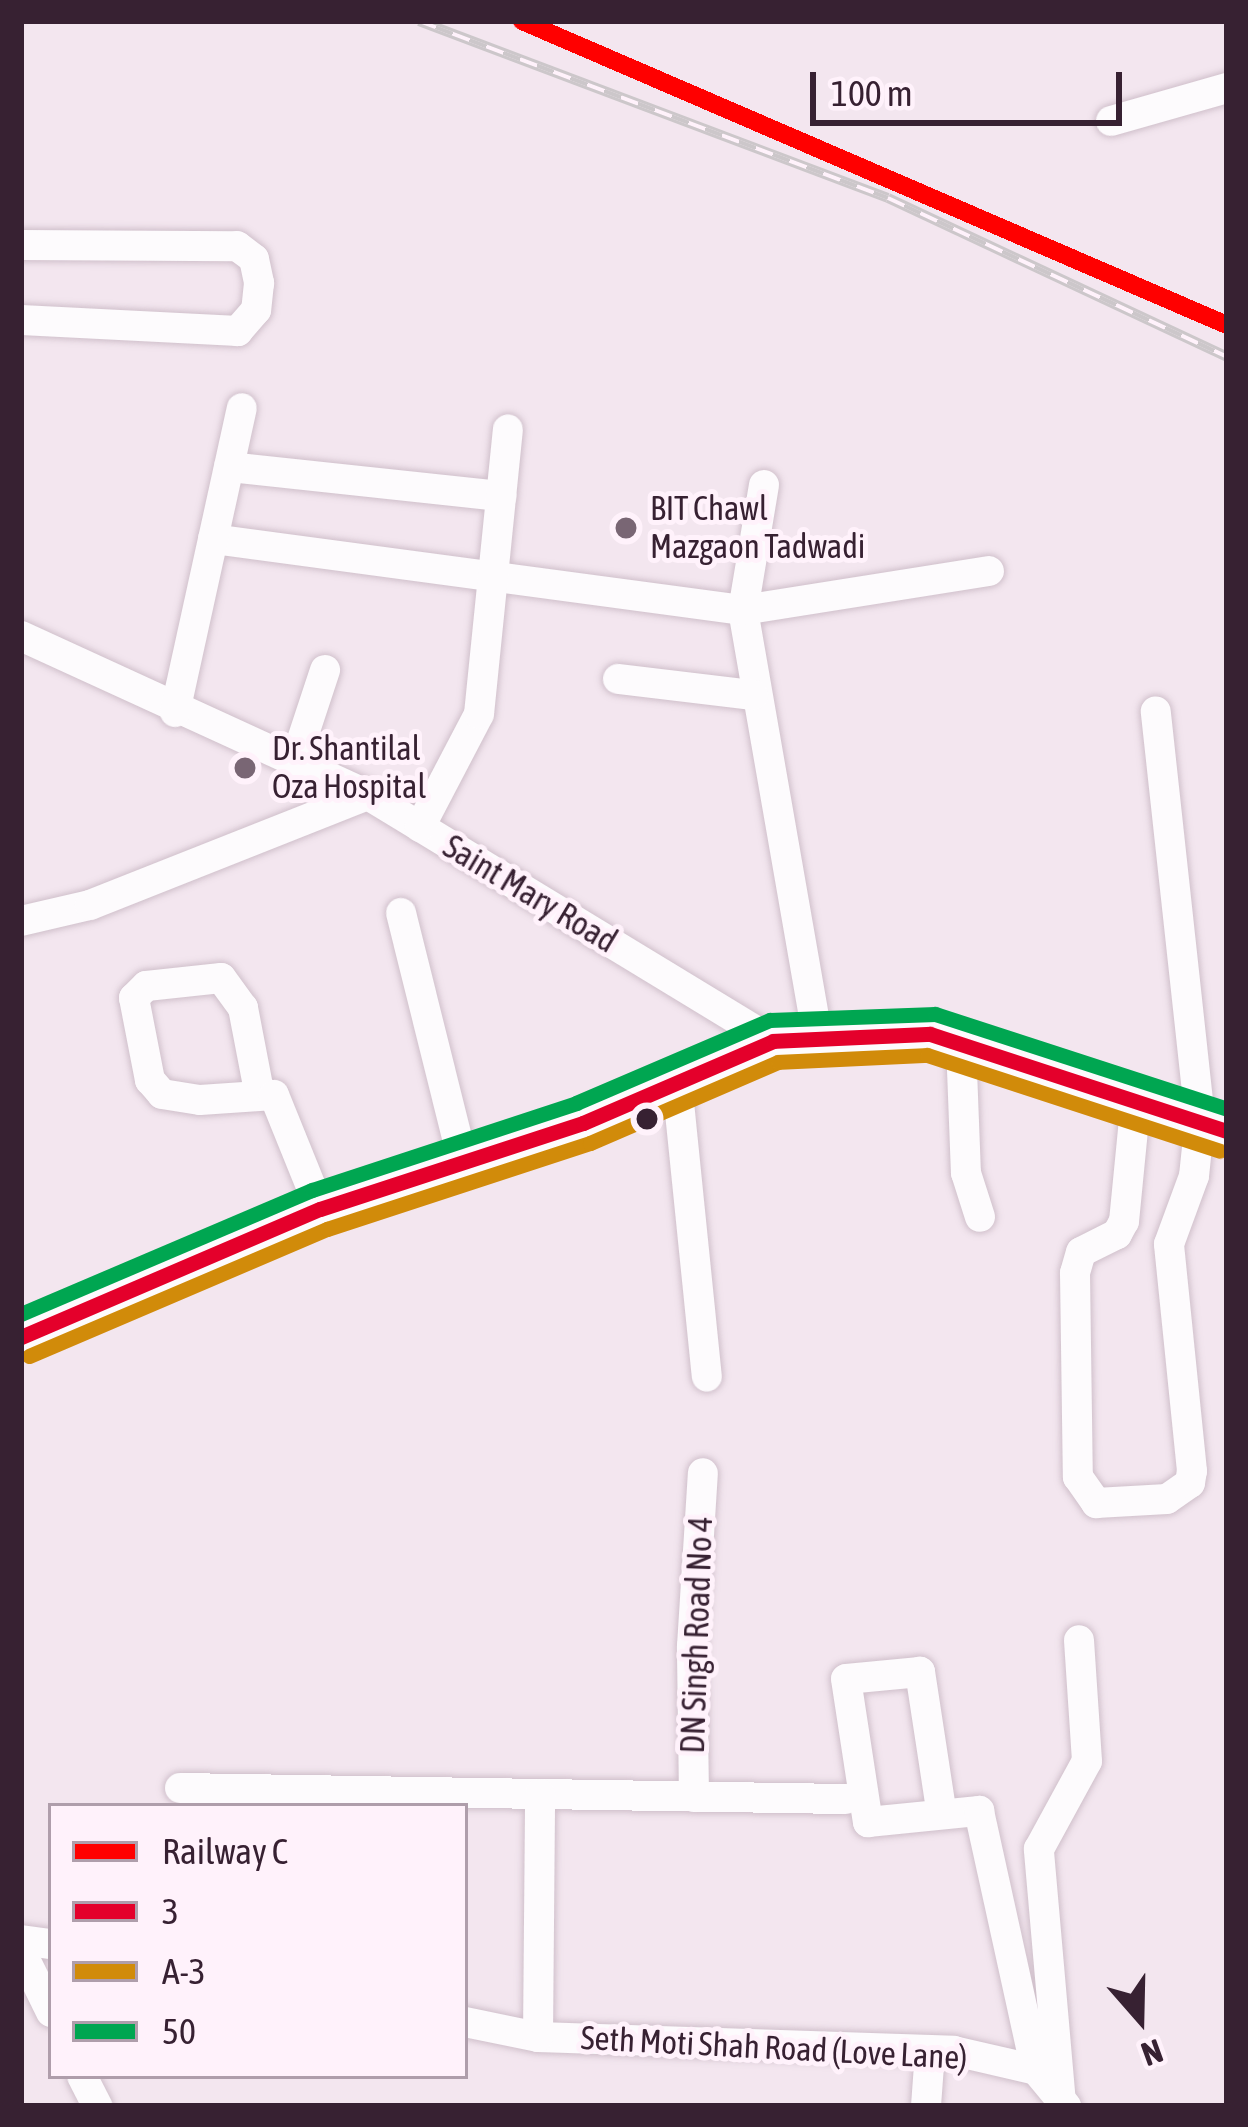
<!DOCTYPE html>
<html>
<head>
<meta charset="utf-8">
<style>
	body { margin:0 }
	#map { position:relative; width:1248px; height:2127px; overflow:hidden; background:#f3e6ef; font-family:"Asap Condensed",sans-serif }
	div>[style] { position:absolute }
	.roads { filter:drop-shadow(0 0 3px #d0c0cb) drop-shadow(0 0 3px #d0c0cb) }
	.minor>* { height:30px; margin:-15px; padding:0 15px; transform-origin:15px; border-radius:15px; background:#fdfbfd }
	.major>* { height:36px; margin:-18px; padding:0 18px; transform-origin:18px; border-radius:18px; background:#fdfbfd }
	.rail>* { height:10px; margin-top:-5px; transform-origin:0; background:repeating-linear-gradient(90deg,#fff2fb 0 18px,#ccc7ca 0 36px); box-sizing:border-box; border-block:3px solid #ccc7ca }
	.bus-1>* { height:15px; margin:-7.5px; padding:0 7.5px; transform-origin:7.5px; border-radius:7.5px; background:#e4002b }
	.bus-2>* { height:15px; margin:-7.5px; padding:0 7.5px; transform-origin:7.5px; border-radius:7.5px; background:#d18b0a }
	.bus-3>* { height:15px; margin:-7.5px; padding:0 7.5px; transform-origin:7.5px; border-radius:7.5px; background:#00a651 }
	.rail-1>* { height:18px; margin:-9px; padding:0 9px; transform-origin:9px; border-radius:9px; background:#f00 }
	.dots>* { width:33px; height:33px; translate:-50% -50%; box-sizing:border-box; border:6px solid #fff2fb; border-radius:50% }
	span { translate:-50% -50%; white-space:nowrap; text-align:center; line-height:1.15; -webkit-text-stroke:10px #fff2fb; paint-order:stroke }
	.poi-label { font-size:33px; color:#372132 }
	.left { translate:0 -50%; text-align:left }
	.street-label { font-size:33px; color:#372132 }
	.frame { position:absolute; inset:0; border:24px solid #372132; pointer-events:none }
	.legend { position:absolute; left:48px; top:1803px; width:420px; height:276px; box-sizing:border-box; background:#fff2fb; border:3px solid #af9eab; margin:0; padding:15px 21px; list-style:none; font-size:36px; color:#372132 }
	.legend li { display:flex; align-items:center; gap:24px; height:60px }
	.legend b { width:60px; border:3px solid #af9eab }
	.north { position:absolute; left:1080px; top:1959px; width:120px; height:120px; -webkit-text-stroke:9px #fff2fb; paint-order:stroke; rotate:160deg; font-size:33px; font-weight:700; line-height:48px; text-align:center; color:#372132 }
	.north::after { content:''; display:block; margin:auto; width:42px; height:54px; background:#372132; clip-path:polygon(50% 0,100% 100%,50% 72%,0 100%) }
	.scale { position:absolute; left:810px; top:72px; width:312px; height:54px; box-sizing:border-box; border:6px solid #372132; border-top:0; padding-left:15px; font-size:36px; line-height:42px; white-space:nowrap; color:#372132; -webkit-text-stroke:9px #fff2fb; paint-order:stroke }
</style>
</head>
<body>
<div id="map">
	<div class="roads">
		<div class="minor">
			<i style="left:1111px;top:121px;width:121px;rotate:-15.9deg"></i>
			<i style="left:21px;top:245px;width:216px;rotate:0.3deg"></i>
			<i style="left:237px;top:246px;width:21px;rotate:37deg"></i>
			<i style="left:254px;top:259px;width:25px;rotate:78deg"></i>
			<i style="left:259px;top:283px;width:27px;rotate:96deg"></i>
			<i style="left:256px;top:310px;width:28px;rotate:131deg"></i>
			<i style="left:238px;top:331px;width:217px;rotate:-177.1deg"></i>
			<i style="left:229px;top:467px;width:274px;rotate:6.1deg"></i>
			<i style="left:764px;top:485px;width:127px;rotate:99.5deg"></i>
			<i style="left:743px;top:610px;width:430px;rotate:80.1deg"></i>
			<i style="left:213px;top:539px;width:535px;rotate:7.63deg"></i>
			<i style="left:743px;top:610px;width:249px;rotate:-9deg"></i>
			<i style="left:21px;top:636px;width:382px;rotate:24.6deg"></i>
			<i style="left:368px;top:795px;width:474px;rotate:31.3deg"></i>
			<i style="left:618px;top:679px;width:136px;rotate:6.8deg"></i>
			<i style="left:175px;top:712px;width:311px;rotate:-77.6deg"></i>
			<i style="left:294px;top:764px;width:99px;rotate:-71.7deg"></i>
			<i style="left:420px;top:827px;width:127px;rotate:-62.4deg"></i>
			<i style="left:479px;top:714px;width:286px;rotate:-84.2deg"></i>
			<i style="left:401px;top:913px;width:252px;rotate:76deg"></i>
			<i style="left:21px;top:921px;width:71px;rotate:-13.1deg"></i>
			<i style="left:90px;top:905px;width:299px;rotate:-21.6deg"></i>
			<i style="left:961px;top:1044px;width:129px;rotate:87.8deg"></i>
			<i style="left:966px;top:1173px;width:46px;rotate:72.3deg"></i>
			<i style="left:677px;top:1083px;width:295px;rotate:84.2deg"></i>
			<i style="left:259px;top:1091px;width:85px;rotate:-100.9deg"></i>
			<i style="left:243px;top:1008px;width:37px;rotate:-126deg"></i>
			<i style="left:221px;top:978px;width:75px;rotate:173.9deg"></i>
			<i style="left:146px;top:986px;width:17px;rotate:135deg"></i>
			<i style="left:134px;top:998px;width:84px;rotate:79deg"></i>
			<i style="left:150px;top:1080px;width:18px;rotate:49deg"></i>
			<i style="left:162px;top:1094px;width:38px;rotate:9deg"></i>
			<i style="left:200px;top:1100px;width:74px;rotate:-3.9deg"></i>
			<i style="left:274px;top:1095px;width:123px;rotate:68deg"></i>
			<i style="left:1136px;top:1099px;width:123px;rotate:95.6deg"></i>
			<i style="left:1124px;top:1221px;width:15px;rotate:118deg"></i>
			<i style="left:1117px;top:1234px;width:40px;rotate:153.4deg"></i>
			<i style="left:1081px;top:1252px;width:22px;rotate:106deg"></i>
			<i style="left:1075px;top:1273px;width:204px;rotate:89.2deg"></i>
			<i style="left:1078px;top:1477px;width:32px;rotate:55deg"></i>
			<i style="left:1096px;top:1503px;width:71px;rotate:-3.2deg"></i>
			<i style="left:1167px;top:1499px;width:28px;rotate:-35deg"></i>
			<i style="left:1190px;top:1483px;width:12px;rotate:-81deg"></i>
			<i style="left:1192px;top:1471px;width:228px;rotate:-95.8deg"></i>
			<i style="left:1169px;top:1244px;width:72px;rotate:-69.8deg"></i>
			<i style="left:1194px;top:1176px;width:57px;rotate:-84deg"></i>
			<i style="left:1200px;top:1119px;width:410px;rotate:-96.2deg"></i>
			<i style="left:180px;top:1788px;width:666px;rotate:0.95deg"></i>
			<i style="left:694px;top:1797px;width:151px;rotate:-90.8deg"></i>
			<i style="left:692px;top:1646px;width:173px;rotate:-86.4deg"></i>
			<i style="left:941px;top:1809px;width:139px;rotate:-98.7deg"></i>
			<i style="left:920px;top:1672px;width:74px;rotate:174.6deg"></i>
			<i style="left:846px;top:1679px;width:145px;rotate:81.3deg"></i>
			<i style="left:868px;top:1822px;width:112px;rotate:-5.7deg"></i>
			<i style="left:979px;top:1811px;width:265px;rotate:77.6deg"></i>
			<i style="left:21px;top:1940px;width:30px;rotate:8deg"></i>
			<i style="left:21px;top:1951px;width:68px;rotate:63.8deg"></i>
			<i style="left:465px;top:2022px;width:75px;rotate:11.6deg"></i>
			<i style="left:538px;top:2037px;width:416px;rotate:1.9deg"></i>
			<i style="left:954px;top:2051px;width:84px;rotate:13deg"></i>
			<i style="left:1036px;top:2070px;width:47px;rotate:50.2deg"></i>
			<i style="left:538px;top:2037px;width:243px;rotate:-89.5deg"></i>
			<i style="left:82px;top:2076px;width:34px;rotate:63deg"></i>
			<i style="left:1061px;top:2103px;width:255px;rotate:-95deg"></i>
			<i style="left:1039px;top:1849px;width:100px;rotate:-61.4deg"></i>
			<i style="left:1087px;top:1761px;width:121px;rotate:-93.8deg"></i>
			<i style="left:926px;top:2106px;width:55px;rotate:-85.8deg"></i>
		</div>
		<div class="major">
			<i style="left:21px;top:1337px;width:325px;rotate:-23.2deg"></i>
			<i style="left:320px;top:1209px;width:277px;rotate:-18.1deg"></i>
			<i style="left:583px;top:1123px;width:207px;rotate:-23.3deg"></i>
			<i style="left:773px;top:1041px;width:157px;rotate:-2.6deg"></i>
			<i style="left:930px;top:1034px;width:312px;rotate:18.1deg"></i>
		</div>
	</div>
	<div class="rail">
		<i style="left:419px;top:21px;width:501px;rotate:20.68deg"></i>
		<i style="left:888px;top:198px;width:374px;rotate:25.1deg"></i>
	</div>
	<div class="bus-1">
		<i style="left:21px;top:1337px;width:325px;rotate:-23.2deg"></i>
		<i style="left:320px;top:1209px;width:277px;rotate:-18.1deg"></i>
		<i style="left:583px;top:1123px;width:207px;rotate:-23.3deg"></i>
		<i style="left:773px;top:1041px;width:157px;rotate:-2.6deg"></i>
		<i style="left:930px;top:1034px;width:312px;rotate:18.1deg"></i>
	</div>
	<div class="bus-2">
		<i style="left:29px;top:1356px;width:324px;rotate:-23.1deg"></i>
		<i style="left:327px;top:1229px;width:277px;rotate:-18.1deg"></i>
		<i style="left:590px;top:1143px;width:205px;rotate:-23.3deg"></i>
		<i style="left:778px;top:1062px;width:149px;rotate:-2.7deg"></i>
		<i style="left:927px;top:1055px;width:308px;rotate:18.1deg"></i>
	</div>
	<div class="bus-3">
		<i style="left:21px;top:1314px;width:316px;rotate:-23.1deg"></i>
		<i style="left:312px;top:1190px;width:278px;rotate:-18.2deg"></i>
		<i style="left:576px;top:1103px;width:211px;rotate:-23.2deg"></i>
		<i style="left:770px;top:1020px;width:165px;rotate:-2.1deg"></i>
		<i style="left:935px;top:1014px;width:307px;rotate:18deg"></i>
	</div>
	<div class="rail-1">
		<i style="left:522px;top:21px;width:768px;rotate:23.33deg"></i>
	</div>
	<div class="dots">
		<i style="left:626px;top:528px;background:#796674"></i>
		<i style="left:245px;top:768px;background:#796674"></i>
		<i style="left:647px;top:1119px;background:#372132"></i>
	</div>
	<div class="poi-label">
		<span class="left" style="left:650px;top:528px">BIT Chawl<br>Mazgaon Tadwadi</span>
		<span class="left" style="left:272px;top:768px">Dr. Shantilal<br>Oza Hospital</span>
	</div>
	<div class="street-label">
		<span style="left:530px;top:894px;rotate:31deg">Saint Mary Road</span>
		<span style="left:697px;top:1635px;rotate:-88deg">DN Singh Road No 4</span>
		<span style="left:774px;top:2048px;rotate:3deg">Seth Moti Shah Road (Love Lane)</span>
	</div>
	<div class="frame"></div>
	<ul class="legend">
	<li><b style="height:15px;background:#f00"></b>Railway C</li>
	<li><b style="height:15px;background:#e4002b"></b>3</li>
	<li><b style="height:15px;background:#d18b0a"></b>A-3</li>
	<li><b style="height:15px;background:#00a651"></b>50</li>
	</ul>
	<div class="north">N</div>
	<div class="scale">100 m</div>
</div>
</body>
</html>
